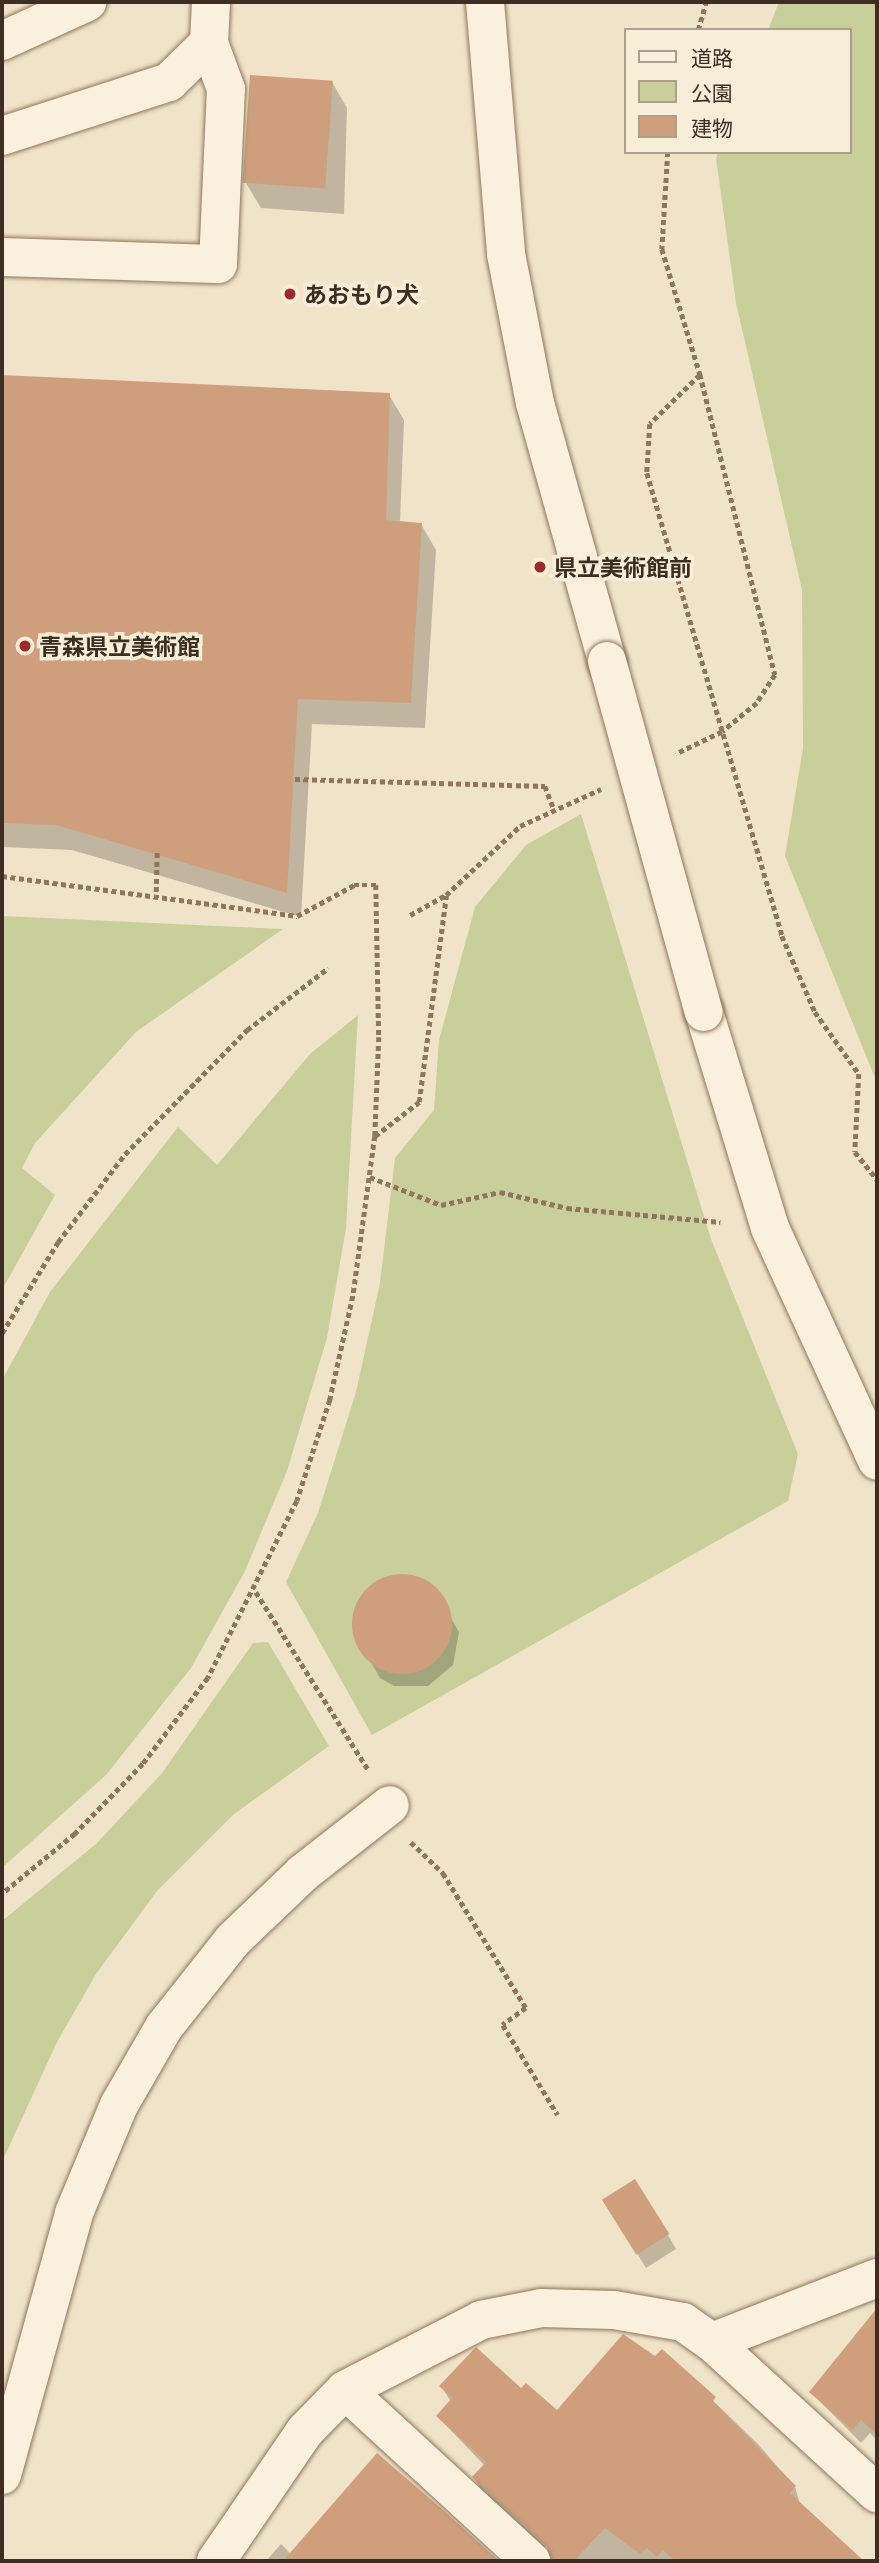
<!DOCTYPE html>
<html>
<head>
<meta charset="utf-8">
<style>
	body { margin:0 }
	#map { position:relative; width:879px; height:2563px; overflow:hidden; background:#f0e4c8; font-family:"IBM Plex Serif","Noto Sans JP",serif }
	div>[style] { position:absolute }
	.green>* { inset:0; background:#c9cf9b }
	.shadow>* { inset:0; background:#0003 }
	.building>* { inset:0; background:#cf9f7d; transform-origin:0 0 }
	.round { border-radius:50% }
	.path>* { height:4.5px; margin-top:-2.25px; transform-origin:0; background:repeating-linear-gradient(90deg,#8d765c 0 5px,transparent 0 8.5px) }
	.roads { filter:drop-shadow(0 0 2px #8d765c) drop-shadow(0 0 2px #8d765c) }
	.minor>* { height:38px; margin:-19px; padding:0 19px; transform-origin:19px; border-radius:19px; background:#faf1dc }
	.bridges { filter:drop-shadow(0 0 2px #8d765c) drop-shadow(0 0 2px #8d765c) }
	.minor-bridge>* { height:38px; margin:-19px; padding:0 19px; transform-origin:19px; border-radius:19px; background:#faf1dc }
	.dots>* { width:19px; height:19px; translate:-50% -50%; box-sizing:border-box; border:4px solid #f7eed8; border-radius:50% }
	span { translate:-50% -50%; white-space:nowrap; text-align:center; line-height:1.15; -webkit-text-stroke:7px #f7eed8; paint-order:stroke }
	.poi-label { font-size:23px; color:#3d2e20; font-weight:700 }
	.left { translate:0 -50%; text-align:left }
	.frame { position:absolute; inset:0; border:4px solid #3d2e20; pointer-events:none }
	.legend { position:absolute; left:624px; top:28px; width:228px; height:126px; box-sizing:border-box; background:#f7eed8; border:2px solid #ada18e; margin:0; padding:9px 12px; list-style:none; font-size:21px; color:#3d2e20 }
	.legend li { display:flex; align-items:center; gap:14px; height:35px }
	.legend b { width:35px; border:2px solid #ada18e }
</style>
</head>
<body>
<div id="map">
	<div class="green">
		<i style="clip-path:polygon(779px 2px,877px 2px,877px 1083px,785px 856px,803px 748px,802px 590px,736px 303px,716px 158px,718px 152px,849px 152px,849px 30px,768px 30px)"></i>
		<i style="clip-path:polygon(581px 814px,711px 1239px,798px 1454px,788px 1501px,372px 1735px,286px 1582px,318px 1513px,356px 1392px,380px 1283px,395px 1158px,434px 1110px,439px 1040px,475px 907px,526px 845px)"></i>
		<i style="clip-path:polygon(2px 916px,283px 929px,136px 1032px,35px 1143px,22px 1168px,55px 1195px,2px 1290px)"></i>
		<i style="clip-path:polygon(358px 1015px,346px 1228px,327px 1338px,287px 1471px,245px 1571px,191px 1668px,106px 1775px,2px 1868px,2px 1380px,50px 1292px,178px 1127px,217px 1165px,310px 1054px)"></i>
		<i style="clip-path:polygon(268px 1642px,329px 1746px,234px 1814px,157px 1891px,96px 1974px,57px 2042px,2px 2162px,2px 1921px,97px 1843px,162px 1773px,253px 1643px)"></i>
	</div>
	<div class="shadow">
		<i style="clip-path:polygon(332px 82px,347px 108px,344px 214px,261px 208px,246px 183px)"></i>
		<i style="clip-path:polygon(2px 376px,389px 395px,404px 420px,400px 523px,421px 524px,436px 550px,425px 728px,312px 724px,301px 917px,72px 850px,2px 847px)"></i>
		<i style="clip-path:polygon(385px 1579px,419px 1579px,433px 1587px,459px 1632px,453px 1665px,428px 1686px,394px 1686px,380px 1678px,354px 1633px,360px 1600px)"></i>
		<i style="clip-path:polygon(613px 2214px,668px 2235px,676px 2249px,646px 2268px)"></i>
		<i style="clip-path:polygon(864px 2327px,877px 2339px,877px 2440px,870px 2433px,861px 2443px,811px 2392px)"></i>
		<i style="clip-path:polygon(662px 2352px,757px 2443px,795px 2487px,800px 2504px,862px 2561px,569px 2561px,549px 2543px,544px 2548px,483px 2492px,474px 2478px,485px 2466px,438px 2417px,451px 2402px,441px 2386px,521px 2391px,557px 2413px)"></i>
		<i style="clip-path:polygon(377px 2456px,496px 2561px,266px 2561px,281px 2544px,291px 2554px)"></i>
	</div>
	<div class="building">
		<i style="left:250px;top:75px;width:83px;height:108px;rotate:4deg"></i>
		<i style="clip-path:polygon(2px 375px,390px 393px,386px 520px,422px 523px,411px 703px,298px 699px,287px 893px,56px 825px,2px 823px)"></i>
		<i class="round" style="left:352px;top:1574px;width:100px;height:100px"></i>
		<i style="left:635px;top:2179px;width:65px;height:39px;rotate:58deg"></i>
		<i style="clip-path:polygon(877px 2308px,877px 2435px,861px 2420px,852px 2430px,809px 2392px)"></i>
		<i style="clip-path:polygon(623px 2334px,655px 2356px,662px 2349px,716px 2397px,713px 2401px,796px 2486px,790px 2493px,864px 2561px,675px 2561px,663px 2550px,657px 2557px,647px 2548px,640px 2554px,605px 2528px,574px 2561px,552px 2561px,546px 2545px,472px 2477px,486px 2462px,436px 2416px,452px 2398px,439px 2386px,476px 2347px,521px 2388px,526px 2383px,557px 2410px)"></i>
		<i style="clip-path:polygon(377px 2453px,443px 2510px,499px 2561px,283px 2561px)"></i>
	</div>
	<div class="path">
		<i style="left:698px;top:30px;width:29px;rotate:-74deg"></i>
		<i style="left:668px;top:152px;width:97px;rotate:93.5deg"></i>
		<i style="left:662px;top:249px;width:131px;rotate:73.1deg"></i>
		<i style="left:700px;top:374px;width:310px;rotate:76deg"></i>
		<i style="left:775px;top:675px;width:33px;rotate:123deg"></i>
		<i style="left:757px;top:703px;width:45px;rotate:140.4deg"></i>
		<i style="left:722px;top:732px;width:51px;rotate:154.4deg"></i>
		<i style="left:700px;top:375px;width:70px;rotate:135.6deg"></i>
		<i style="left:650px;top:424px;width:49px;rotate:93.5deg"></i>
		<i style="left:647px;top:473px;width:482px;rotate:73.7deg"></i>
		<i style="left:782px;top:936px;width:83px;rotate:66.5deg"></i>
		<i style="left:815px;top:1012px;width:76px;rotate:54.6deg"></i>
		<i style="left:859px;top:1074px;width:78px;rotate:92.9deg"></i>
		<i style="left:855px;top:1152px;width:35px;rotate:51deg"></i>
		<i style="left:295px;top:779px;width:250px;rotate:1.6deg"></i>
		<i style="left:545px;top:786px;width:26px;rotate:69deg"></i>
		<i style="left:2px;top:876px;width:298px;rotate:7.7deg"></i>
		<i style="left:297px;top:916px;width:65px;rotate:-28.5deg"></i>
		<i style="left:354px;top:885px;width:22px"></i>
		<i style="left:376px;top:885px;width:152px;rotate:88.9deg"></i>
		<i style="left:379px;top:1037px;width:99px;rotate:92.3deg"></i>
		<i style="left:375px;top:1136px;width:162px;rotate:97.8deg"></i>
		<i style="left:353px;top:1296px;width:107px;rotate:102.5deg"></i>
		<i style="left:330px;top:1400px;width:106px;rotate:108.1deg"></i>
		<i style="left:297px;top:1501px;width:198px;rotate:116.7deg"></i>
		<i style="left:208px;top:1678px;width:108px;rotate:127.1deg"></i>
		<i style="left:143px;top:1764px;width:98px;rotate:134.2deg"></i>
		<i style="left:75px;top:1834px;width:94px;rotate:140.6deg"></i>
		<i style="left:156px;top:892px;width:41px;rotate:-88.6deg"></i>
		<i style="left:410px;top:915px;width:41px;rotate:-29.1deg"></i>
		<i style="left:446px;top:895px;width:101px;rotate:-43deg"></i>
		<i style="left:520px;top:826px;width:89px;rotate:-24.6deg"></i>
		<i style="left:375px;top:1136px;width:56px;rotate:-37.7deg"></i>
		<i style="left:419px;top:1102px;width:208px;rotate:-82.5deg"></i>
		<i style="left:370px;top:1177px;width:76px;rotate:21.5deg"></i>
		<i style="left:441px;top:1205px;width:60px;rotate:-12.4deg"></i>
		<i style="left:500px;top:1192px;width:69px;rotate:13.4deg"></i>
		<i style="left:567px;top:1208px;width:154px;rotate:5.2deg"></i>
		<i style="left:2px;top:1333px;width:107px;rotate:-58.4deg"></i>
		<i style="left:58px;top:1242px;width:111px;rotate:-52.7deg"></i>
		<i style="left:125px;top:1154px;width:174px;rotate:-45.5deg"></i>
		<i style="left:247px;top:1030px;width:102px;rotate:-37.4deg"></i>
		<i style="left:256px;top:1592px;width:212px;rotate:57.7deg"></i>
		<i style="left:411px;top:1842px;width:45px;rotate:44.1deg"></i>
		<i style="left:443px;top:1873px;width:158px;rotate:58.4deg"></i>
		<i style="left:526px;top:2008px;width:29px;rotate:144deg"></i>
		<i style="left:503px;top:2025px;width:105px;rotate:58.6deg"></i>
	</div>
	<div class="roads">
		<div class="minor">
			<i style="left:485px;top:2px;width:253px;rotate:85.2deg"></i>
			<i style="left:506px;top:254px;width:152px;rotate:79deg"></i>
			<i style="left:535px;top:403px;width:268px;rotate:74.4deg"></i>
			<i style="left:2px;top:41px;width:94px;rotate:-24.6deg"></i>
			<i style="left:2px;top:136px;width:176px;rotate:-17.9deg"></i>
			<i style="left:169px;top:82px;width:56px;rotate:-44.3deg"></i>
			<i style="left:209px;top:43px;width:41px;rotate:-87.2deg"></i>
			<i style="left:2px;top:257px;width:216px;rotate:1.9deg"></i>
			<i style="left:218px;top:264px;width:175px;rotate:-87.4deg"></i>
			<i style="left:226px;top:89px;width:49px;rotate:-110.3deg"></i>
			<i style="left:704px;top:1012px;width:226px;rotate:73deg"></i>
			<i style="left:770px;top:1228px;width:256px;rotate:65.3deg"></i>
			<i style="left:712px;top:2342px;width:224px;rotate:42.5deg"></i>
			<i style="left:345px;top:2390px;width:253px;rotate:42.6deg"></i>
			<i style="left:2px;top:2475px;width:272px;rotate:-74.6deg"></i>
			<i style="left:74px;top:2213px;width:117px;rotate:-67.4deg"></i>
			<i style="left:119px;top:2105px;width:90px;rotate:-60deg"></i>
			<i style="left:164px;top:2027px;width:111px;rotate:-51.6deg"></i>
			<i style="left:233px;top:1940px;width:97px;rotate:-43.7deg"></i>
			<i style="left:303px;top:1873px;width:110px;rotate:-38deg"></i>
			<i style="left:216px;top:2561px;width:158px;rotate:-55.6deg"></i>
			<i style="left:305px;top:2431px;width:57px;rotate:-45.7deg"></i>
			<i style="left:345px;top:2390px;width:153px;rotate:-27.2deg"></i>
			<i style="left:481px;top:2320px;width:61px;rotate:-11.3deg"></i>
			<i style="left:541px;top:2308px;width:73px;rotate:1.6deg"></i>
			<i style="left:614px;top:2310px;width:70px;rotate:9.9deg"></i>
			<i style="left:683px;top:2322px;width:35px;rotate:35deg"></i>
			<i style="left:712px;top:2342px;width:177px;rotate:-21.2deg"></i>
		</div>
	</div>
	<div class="bridges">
		<div class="minor-bridge">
			<i style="left:607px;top:661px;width:364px;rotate:74.6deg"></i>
		</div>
	</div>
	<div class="dots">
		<i style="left:290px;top:294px;background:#9e2a2b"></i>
		<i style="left:540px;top:567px;background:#9e2a2b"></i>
		<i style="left:25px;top:646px;background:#9e2a2b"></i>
	</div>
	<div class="poi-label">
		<span class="left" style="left:304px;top:294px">あおもり犬</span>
		<span class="left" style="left:554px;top:567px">県立美術館前</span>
		<span class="left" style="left:39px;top:646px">青森県立美術館</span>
	</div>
	<div class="frame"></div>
	<ul class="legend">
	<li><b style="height:9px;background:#faf1dc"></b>道路</li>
	<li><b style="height:19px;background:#c9cf9b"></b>公園</li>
	<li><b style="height:19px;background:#cf9f7d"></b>建物</li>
	</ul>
</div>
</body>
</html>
